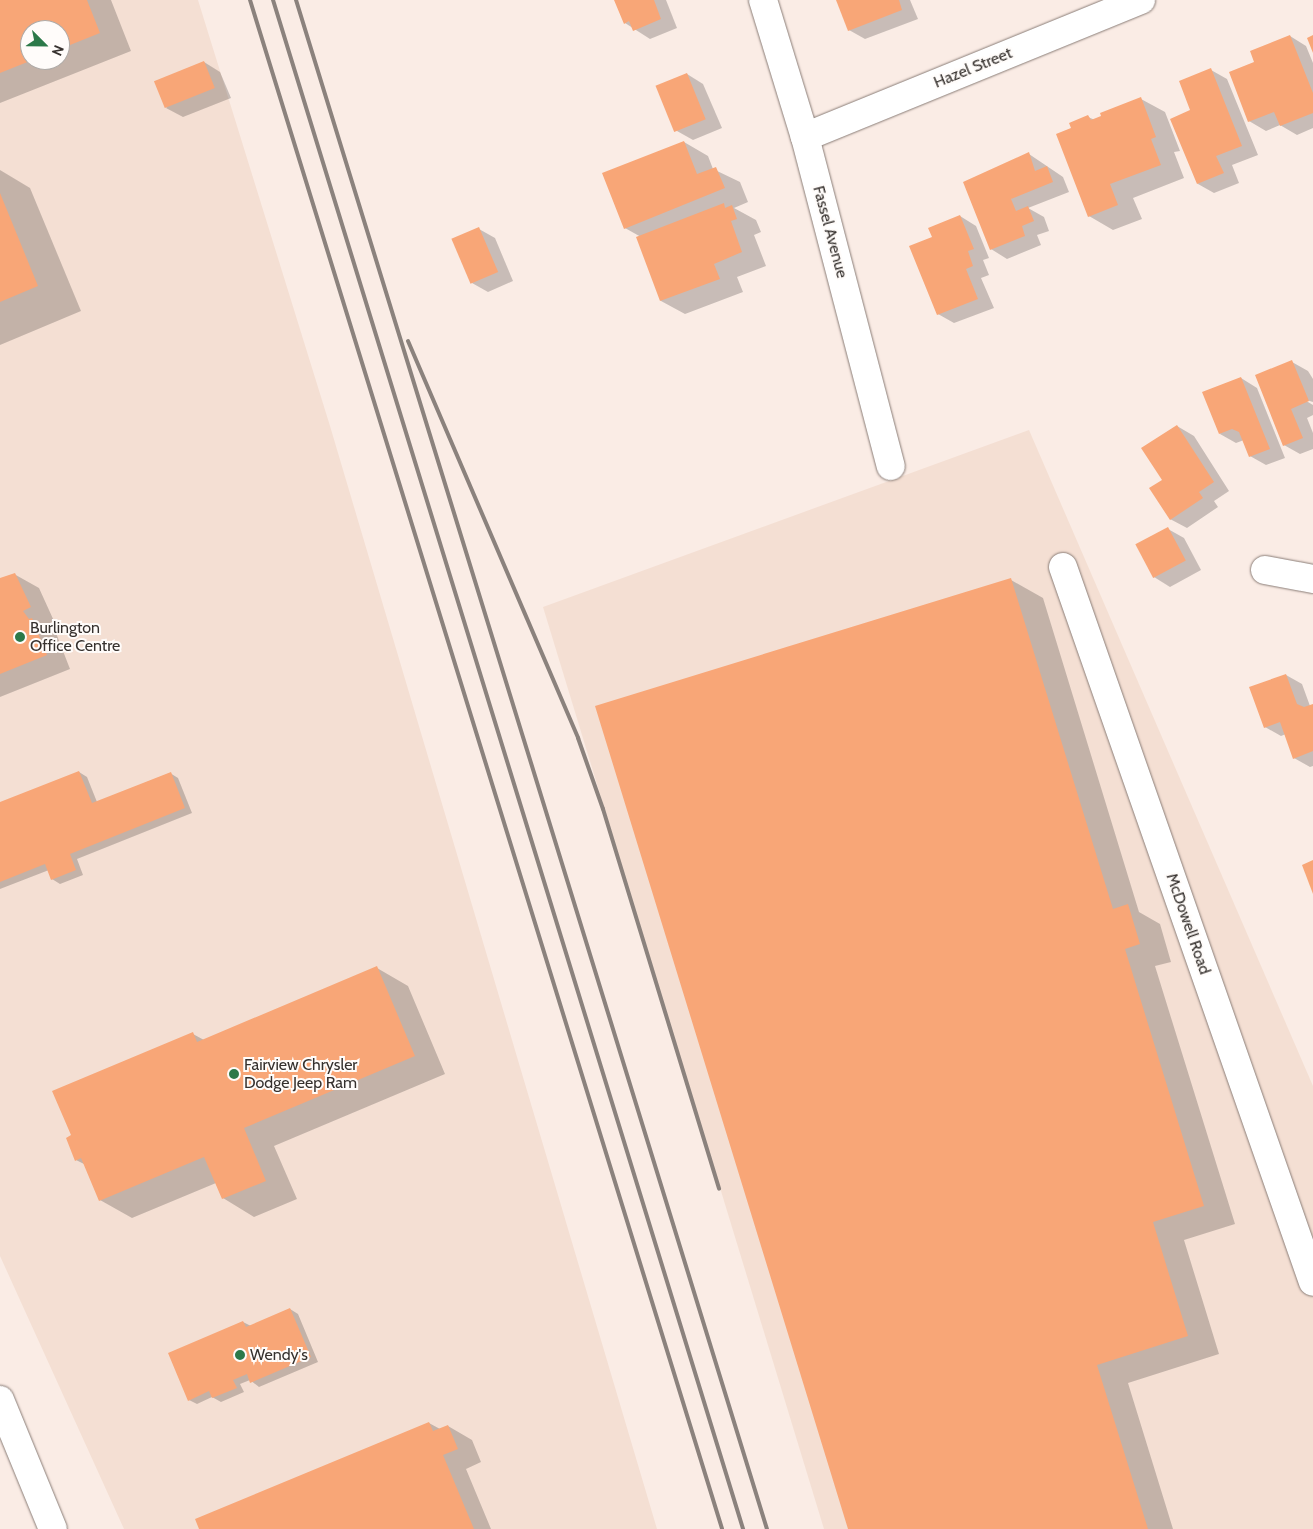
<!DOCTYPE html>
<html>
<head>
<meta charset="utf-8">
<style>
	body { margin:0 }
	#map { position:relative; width:1313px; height:1529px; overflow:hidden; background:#faece5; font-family:Cabin,sans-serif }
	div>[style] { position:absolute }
	.built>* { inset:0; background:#f4dfd3 }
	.shadow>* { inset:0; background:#0003 }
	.building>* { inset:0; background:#f8a677; transform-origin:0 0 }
	.roads { filter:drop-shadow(0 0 1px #8a7d77) drop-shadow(0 0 1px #8a7d77) }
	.street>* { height:28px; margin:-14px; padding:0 14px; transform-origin:14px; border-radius:14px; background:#fff }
	.secondary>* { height:28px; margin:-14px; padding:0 14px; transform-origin:14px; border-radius:14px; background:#fff }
	.rail>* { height:4px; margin:-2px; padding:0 2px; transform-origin:2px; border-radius:2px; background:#8b827d }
	.dots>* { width:14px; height:14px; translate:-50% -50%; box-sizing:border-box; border:2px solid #fffcfa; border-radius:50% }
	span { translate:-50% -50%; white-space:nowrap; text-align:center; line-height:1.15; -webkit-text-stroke:4px #fffcfa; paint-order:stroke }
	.street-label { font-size:16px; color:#36312e }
	.poi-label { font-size:16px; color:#36312e }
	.left { translate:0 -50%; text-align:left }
	.north { position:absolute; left:20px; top:20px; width:50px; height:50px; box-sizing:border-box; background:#fffcfa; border:1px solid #afaba8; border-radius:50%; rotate:113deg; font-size:14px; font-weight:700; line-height:20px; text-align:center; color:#36312e }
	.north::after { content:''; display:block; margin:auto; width:18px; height:22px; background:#2c7949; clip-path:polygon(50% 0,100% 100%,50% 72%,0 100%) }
</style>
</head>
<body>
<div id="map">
	<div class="built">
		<i style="clip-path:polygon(evenodd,0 0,198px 0,330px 426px,657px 1529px,124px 1529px,0 1256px,0 0,30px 30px,60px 30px,60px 60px,30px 60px,30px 30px)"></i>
		<i style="clip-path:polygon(1029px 430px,1313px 1086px,1313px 1529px,824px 1529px,543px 607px)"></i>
	</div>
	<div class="shadow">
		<i style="clip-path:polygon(evenodd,0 0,111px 0,131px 51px,0 103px,0 0,30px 30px,60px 30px,60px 60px,30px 60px,30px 30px)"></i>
		<i style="clip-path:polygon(615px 0,666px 0,677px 28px,650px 39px,625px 23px)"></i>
		<i style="clip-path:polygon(837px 0,910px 0,918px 19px,865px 39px,849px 30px)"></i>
		<i style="clip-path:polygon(1290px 36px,1306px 46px,1313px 63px,1313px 128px,1297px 135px,1280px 125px,1266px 131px,1249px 121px,1256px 63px)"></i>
		<i style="clip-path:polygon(204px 62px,220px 72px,231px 98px,183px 117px,166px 108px)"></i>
		<i style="clip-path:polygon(1211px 70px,1227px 79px,1258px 155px,1232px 165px,1239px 183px,1214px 193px,1198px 184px)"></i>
		<i style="clip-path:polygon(687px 74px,703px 84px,722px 128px,693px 140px,677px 131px)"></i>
		<i style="clip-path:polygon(1141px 99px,1165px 112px,1180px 151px,1174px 152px,1184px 178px,1133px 198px,1142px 219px,1113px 230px,1089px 216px,1072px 129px,1088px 117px,1095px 120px)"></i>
		<i style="clip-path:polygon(684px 142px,708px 156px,713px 169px,740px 182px,748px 202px,734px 208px,756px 220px,761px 232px,754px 235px,766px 266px,737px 277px,743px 292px,685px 314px,661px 301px,641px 237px,625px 228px)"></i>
		<i style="clip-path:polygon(1029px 154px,1063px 177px,1069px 192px,1028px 208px,1044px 217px,1049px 231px,1037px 235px,1041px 245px,1007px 259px,991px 249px)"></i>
		<i style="clip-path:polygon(0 170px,30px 188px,81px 311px,0 345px)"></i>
		<i style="clip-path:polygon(960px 216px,976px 226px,989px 258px,983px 260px,989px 275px,981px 278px,994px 308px,954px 323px,938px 314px)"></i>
		<i style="clip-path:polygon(479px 229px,495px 238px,513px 281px,488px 292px,472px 283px)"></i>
		<i style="clip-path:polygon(1292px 362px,1308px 371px,1313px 379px,1313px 402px,1303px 399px,1313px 405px,1313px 415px,1307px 418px,1313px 433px,1313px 449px,1300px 454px,1284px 445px)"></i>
		<i style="clip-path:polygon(1241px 378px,1257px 388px,1285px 458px,1266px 465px,1250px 456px,1244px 440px,1236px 443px,1220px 434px)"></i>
		<i style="clip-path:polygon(1177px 426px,1194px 436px,1229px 491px,1214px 501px,1218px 507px,1187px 528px,1170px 519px,1164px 480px)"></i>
		<i style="clip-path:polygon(1168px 529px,1184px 538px,1201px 570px,1170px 587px,1154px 577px,1137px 545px)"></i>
		<i style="clip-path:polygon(14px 574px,39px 588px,54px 621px,46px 625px,56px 633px,70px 669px,0 697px,0 580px)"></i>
		<i style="clip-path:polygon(1011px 580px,1043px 598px,1139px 912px,1160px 924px,1171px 962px,1155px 966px,1235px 1224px,1184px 1240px,1219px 1354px,1128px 1383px,1173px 1529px,849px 1529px)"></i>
		<i style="clip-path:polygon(1286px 675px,1302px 684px,1310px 706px,1313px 705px,1313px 766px,1310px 767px,1294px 758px,1286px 734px,1281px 736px,1265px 727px)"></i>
		<i style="clip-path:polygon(79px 772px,87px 777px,97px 802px,170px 773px,178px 778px,192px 813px,77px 859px,83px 875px,60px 884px,52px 879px,49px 870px,0 889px,0 803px)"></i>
		<i style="clip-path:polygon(377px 968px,408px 986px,445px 1074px,274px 1146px,297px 1199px,254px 1217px,223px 1198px,216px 1183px,132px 1218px,100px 1200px,86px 1165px,76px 1160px,193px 1034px,204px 1040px)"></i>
		<i style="clip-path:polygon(290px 1309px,298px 1314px,318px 1362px,259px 1387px,250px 1380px,240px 1384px,244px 1392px,221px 1402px,212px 1397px,197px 1404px,189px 1400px,243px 1322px,251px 1326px)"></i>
		<i style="clip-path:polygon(429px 1423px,440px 1429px,448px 1426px,472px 1440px,481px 1462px,466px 1469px,491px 1529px,200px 1529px)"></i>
	</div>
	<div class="building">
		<i style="clip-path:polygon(0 0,87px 0,100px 33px,60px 49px,60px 30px,30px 30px,30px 61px,0 73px)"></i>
		<i style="clip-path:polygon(614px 0,654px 0,661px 19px,633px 31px,629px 21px,624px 24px)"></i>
		<i style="clip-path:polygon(836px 0,899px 0,902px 10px,848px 31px)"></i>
		<i style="clip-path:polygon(1290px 35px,1313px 93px,1313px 113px,1280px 126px,1274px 112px,1248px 122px,1229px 72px,1254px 62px,1250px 51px)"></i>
		<i style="clip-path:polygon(1313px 35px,1313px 53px,1307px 38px)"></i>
		<i style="left:204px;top:61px;width:29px;height:54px;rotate:68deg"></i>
		<i style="clip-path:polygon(1211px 68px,1242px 146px,1216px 156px,1224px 173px,1197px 184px,1170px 119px,1190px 110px,1179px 81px)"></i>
		<i style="left:687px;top:73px;width:50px;height:34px;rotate:68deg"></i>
		<i style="clip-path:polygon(1141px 97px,1156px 137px,1151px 139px,1161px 165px,1110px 184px,1118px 205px,1088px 217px,1056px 134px,1071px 128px,1069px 123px,1088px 115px,1091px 120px,1101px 116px,1100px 113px)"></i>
		<i style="clip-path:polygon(684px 141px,697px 174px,716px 167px,725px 188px,624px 229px,602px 173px)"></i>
		<i style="clip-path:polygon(1029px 152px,1035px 171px,1047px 166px,1053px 182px,1011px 199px,1016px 211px,1028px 206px,1034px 221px,1022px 226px,1025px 236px,990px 250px,963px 182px)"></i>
		<i style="clip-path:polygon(0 193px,38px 286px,0 302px)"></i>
		<i style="clip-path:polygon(724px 203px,725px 208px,732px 205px,737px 219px,731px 221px,742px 252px,714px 264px,720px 279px,660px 301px,636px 237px)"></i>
		<i style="clip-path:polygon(960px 215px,974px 249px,968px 251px,973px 266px,966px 269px,978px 299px,937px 315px,909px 246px,932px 237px,928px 228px)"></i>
		<i style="left:479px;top:227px;width:49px;height:30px;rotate:67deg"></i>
		<i style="clip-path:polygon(1292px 360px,1309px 401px,1291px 409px,1303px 438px,1283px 446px,1255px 375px)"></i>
		<i style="clip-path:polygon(1241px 377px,1270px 449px,1249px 457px,1239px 432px,1232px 429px,1219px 434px,1202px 392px)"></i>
		<i style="clip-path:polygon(1177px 425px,1214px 482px,1199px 492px,1203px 498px,1170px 520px,1149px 488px,1162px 480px,1141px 448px)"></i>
		<i style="left:1168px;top:527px;width:38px;height:37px;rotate:62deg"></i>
		<i style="clip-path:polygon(15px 573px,31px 607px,23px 611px,29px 619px,32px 618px,47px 655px,0 674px,0 578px)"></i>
		<i style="clip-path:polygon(1011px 578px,1113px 909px,1128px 904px,1140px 944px,1125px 949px,1204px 1206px,1153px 1222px,1188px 1336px,1097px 1365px,1148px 1529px,848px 1529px,595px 706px)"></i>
		<i style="clip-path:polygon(1286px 674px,1297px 704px,1304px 707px,1313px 704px,1313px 751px,1293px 759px,1280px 722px,1264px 728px,1249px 687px)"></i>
		<i style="clip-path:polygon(79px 771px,92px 803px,171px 772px,185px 808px,70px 854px,76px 870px,51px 880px,45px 864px,0 882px,0 802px)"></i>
		<i style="clip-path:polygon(1313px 860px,1313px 894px,1302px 865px)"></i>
		<i style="clip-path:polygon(377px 966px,415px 1056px,244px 1128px,266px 1181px,222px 1199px,204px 1157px,99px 1201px,81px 1158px,75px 1161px,66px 1138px,71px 1135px,52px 1091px,193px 1032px,197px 1042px)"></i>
		<i style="clip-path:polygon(290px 1308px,311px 1357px,250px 1383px,247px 1374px,233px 1380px,237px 1388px,212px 1398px,209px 1391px,188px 1401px,168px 1353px,243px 1321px,246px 1327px)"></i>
		<i style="clip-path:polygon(429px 1422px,433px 1431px,448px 1425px,458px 1449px,443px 1455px,474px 1529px,199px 1529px,195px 1519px)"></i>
	</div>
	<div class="roads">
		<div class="street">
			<i style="left:763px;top:0;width:143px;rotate:73deg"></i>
			<i style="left:805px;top:137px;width:340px;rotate:75.4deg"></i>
			<i style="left:805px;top:137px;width:363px;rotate:-22.2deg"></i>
			<i style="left:1063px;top:567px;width:757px;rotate:70.73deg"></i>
			<i style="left:1265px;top:570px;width:49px;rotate:10.6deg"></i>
		</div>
		<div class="secondary">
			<i style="left:0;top:1400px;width:139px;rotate:67.7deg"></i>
		</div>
	</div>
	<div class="rail">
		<i style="left:250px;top:0;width:1600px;rotate:72.84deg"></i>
		<i style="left:273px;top:0;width:1600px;rotate:72.91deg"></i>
		<i style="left:296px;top:0;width:1600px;rotate:72.88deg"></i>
		<i style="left:408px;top:341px;width:432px;rotate:66.8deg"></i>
		<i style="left:578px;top:738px;width:75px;rotate:70.6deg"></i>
		<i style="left:603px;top:809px;width:397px;rotate:73deg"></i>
	</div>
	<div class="dots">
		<i style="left:20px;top:637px;background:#2c7949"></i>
		<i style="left:234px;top:1074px;background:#2c7949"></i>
		<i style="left:240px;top:1355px;background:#2c7949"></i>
	</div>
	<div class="street-label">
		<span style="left:973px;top:68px;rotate:-22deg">Hazel Street</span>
		<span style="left:830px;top:232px;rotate:75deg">Fassel Avenue</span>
		<span style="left:1188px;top:924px;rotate:71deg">McDowell Road</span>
	</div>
	<div class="poi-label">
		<span class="left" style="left:30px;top:637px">Burlington<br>Office Centre</span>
		<span class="left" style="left:244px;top:1074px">Fairview Chrysler<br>Dodge Jeep Ram</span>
		<span class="left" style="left:250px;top:1355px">Wendy's</span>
	</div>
	<div class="north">N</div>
</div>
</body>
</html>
